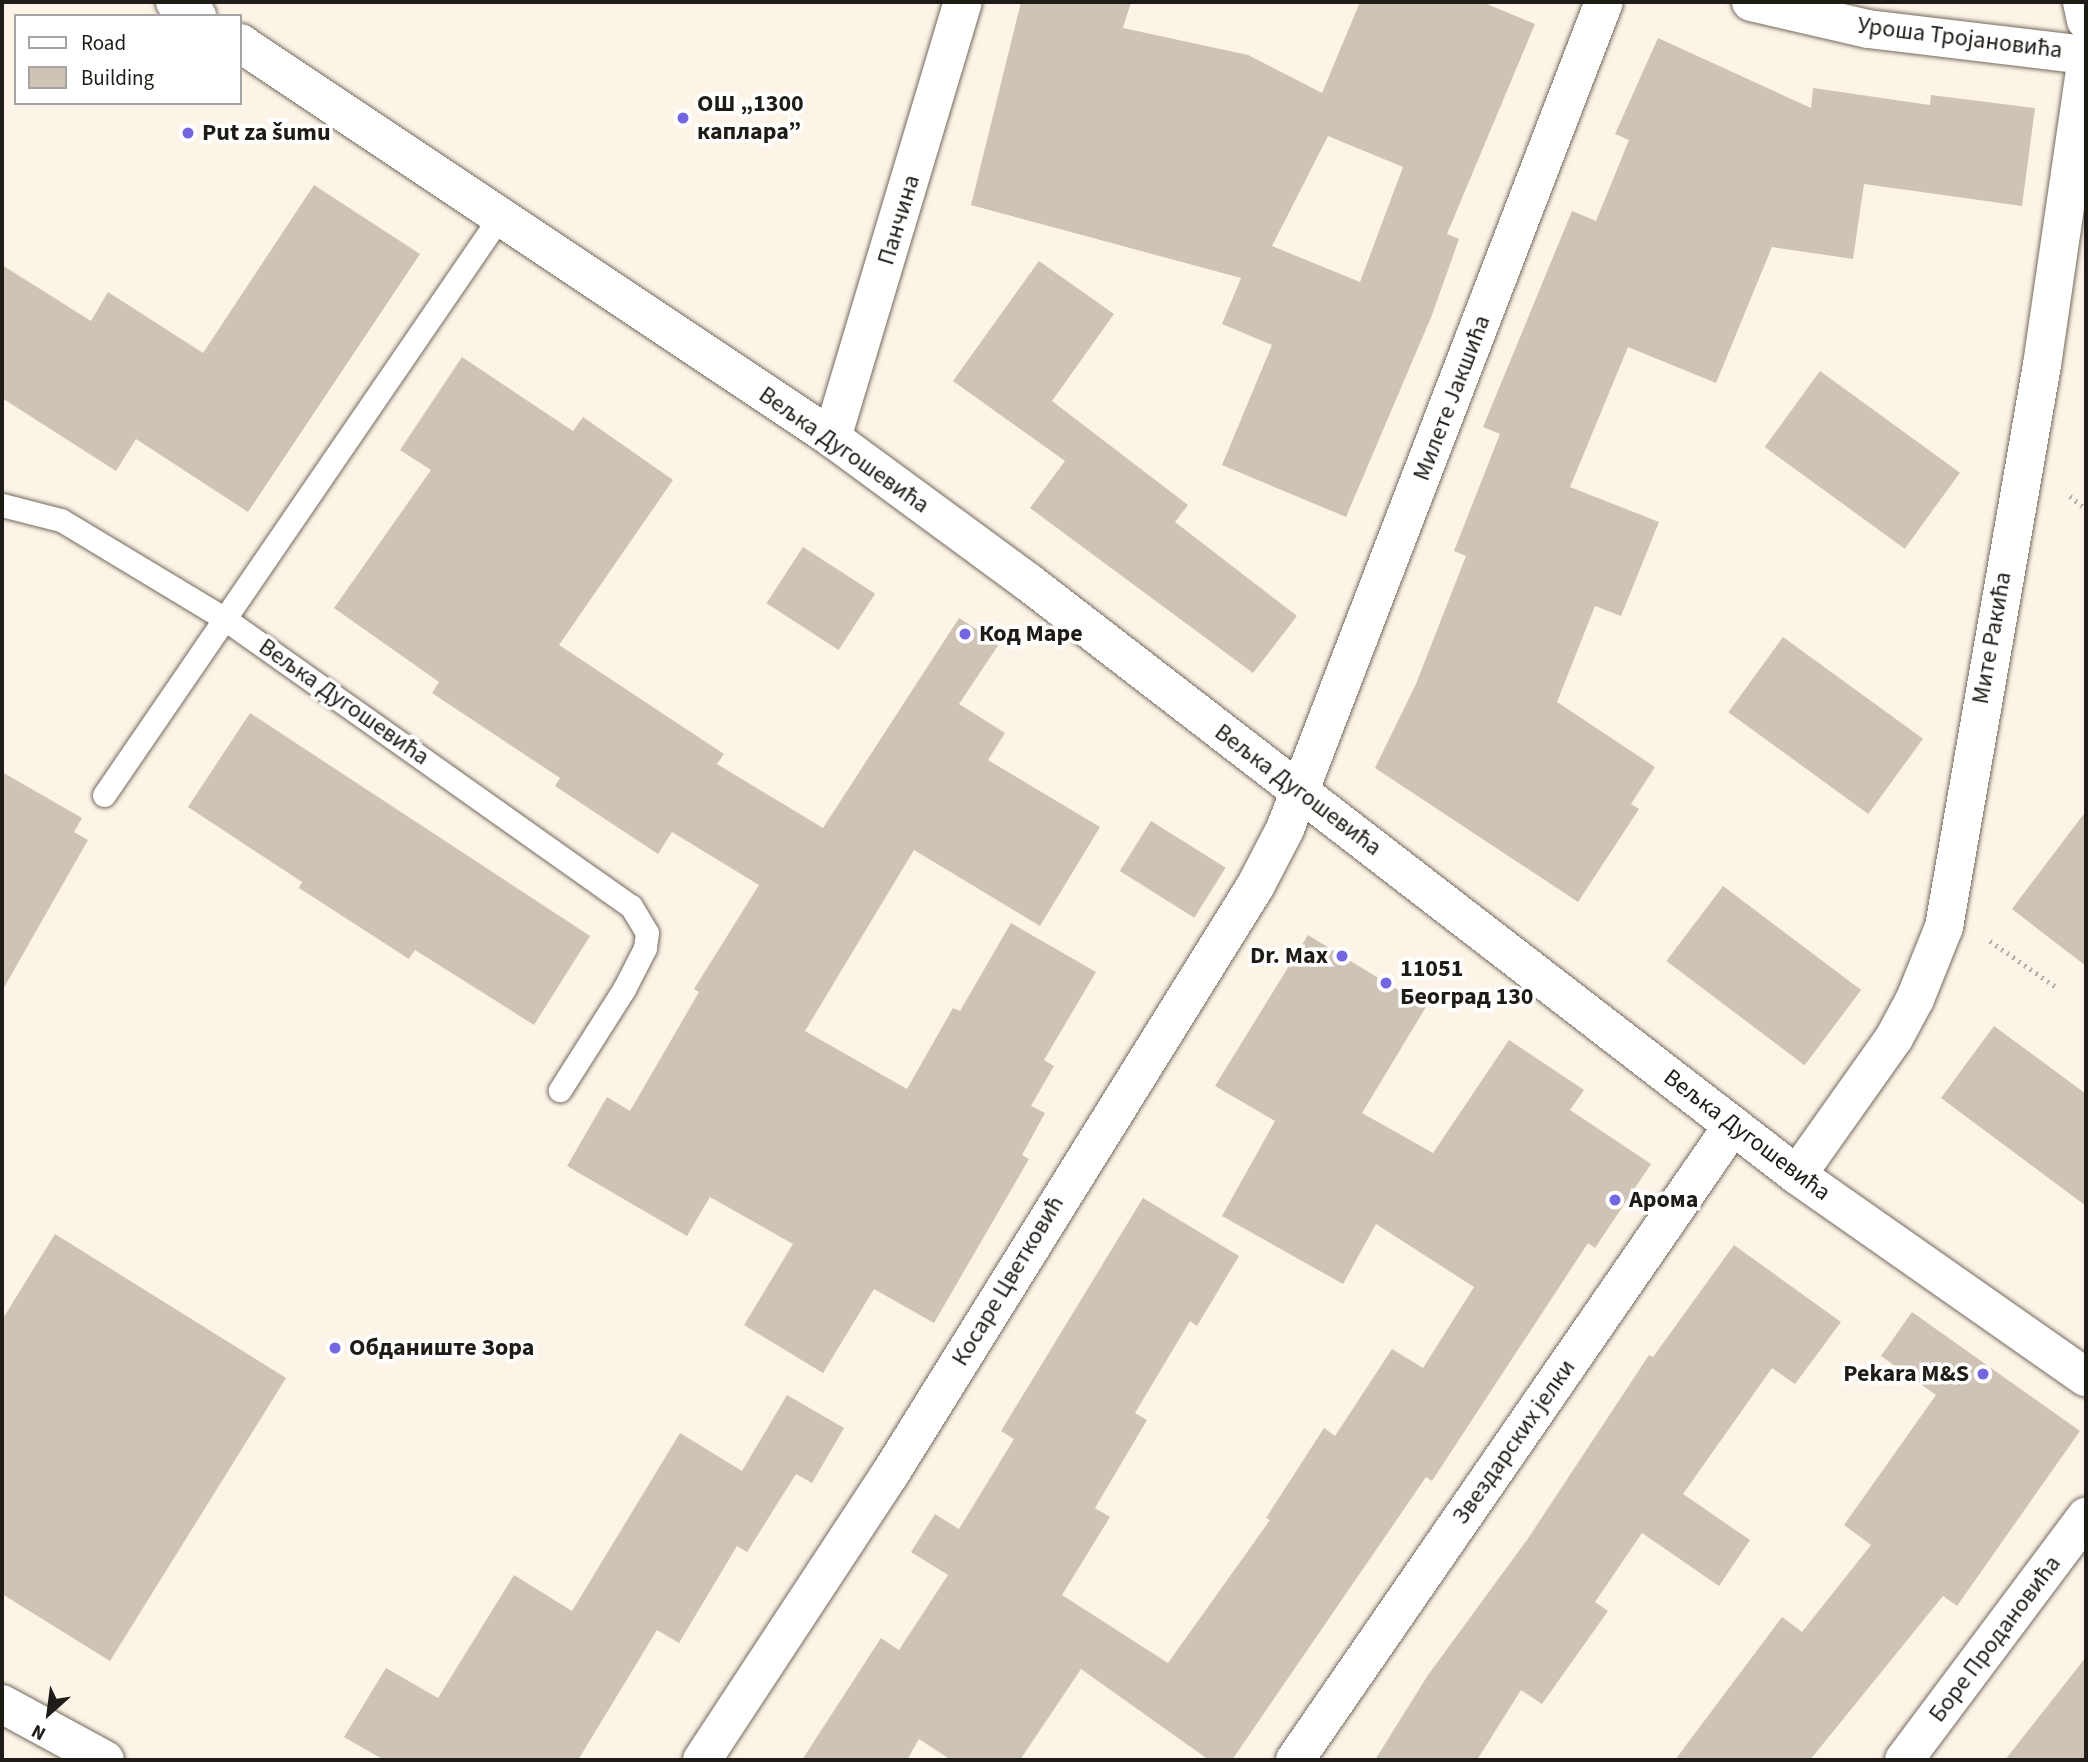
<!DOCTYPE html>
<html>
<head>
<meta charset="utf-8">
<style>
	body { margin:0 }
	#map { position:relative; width:2088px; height:1762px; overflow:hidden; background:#fdf4e8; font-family:"Source Sans 3",sans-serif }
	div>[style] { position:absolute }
	.building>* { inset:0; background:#cec3b4; transform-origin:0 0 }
	.path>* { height:4.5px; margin-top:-2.25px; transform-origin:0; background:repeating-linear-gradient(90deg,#b4ada3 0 2px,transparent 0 7px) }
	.roads { filter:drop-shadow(0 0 2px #746a5d) drop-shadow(0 0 2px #746a5d) }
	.service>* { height:23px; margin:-11.5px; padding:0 11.5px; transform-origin:11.5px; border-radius:11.5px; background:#fff }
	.minor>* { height:38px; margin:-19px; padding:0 19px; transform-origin:19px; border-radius:19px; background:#fff }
	.dots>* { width:19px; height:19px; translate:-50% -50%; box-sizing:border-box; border:4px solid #fff; border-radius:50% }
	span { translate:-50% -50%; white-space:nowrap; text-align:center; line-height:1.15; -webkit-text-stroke:7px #fff; paint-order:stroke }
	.street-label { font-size:24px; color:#1f1b16 }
	.poi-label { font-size:24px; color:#1f1b16; font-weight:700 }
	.left { translate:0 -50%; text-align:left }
	.right { translate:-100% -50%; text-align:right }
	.frame { position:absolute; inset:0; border:4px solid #1f1b16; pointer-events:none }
	.legend { position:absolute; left:14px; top:14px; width:228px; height:91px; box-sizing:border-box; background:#fff; border:2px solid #a5a4a2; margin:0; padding:9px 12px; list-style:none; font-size:21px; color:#1f1b16 }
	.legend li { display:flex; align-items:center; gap:14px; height:35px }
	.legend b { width:35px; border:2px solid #a5a4a2 }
	.north { position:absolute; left:14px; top:1678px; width:70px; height:70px; -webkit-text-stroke:5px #fff; paint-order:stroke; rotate:208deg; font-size:19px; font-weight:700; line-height:28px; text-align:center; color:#1f1b16 }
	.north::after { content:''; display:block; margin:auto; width:24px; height:32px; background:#1f1b16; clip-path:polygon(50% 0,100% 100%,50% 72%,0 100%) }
</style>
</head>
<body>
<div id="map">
	<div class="building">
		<i style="clip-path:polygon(evenodd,1021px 2px,1131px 2px,1123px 28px,1248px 55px,1322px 93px,1360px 2px,1482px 2px,1535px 24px,1447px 234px,1459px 239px,1432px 315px,1346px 517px,1222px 465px,1272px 345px,1222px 324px,1241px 278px,971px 205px,1021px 2px,1328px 136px,1403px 167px,1360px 282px,1272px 246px,1328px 136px)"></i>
		<i style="clip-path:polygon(1658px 38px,1811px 108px,1813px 88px,1930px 105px,1931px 95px,2035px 108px,2022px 206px,1864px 184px,1853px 259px,1772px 247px,1716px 383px,1628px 347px,1570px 487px,1659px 522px,1621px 616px,1595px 606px,1557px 702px,1655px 767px,1631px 804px,1639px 809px,1578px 902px,1375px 768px,1416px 684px,1466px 556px,1454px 551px,1500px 434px,1483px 427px,1572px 211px,1596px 221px,1629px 140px,1615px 134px)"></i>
		<i style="clip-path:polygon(314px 185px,420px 254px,248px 512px,136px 439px,116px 471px,2px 398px,2px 265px,91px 321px,108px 292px,203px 353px)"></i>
		<i style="clip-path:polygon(1039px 261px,1114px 314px,1052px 401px,1188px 505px,1175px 522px,1297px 616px,1253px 673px,1030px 508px,1065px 461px,953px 381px)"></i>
		<i style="clip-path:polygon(462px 357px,573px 431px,583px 417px,673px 480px,559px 645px,724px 754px,717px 764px,823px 828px,959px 618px,999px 644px,959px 704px,1005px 733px,988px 760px,1100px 827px,1040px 926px,914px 850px,805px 1031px,907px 1089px,953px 1008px,960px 1011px,1011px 923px,1096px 972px,1044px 1060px,1054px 1066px,1031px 1106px,1045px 1113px,1022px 1155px,1029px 1159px,934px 1323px,874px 1289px,823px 1373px,744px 1325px,793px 1244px,710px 1197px,687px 1236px,567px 1166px,607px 1097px,630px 1111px,699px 992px,694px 989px,759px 885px,672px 832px,658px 854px,555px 786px,560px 778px,432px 693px,439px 682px,334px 608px,431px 470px,400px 450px)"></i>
		<i style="left:1820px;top:371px;width:173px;height:94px;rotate:36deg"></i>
		<i style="left:803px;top:547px;width:86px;height:67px;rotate:33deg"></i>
		<i style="left:1783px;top:637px;width:173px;height:93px;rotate:36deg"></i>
		<i style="clip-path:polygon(250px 713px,590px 936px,534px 1025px,415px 950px,409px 959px,299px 888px,302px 882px,188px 807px)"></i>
		<i style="clip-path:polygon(2px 772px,82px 818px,74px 832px,88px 840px,2px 991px)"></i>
		<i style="clip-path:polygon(2086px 811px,2086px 966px,2012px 909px)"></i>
		<i style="left:1151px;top:821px;width:88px;height:59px;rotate:32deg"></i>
		<i style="left:1723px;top:886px;width:173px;height:94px;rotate:37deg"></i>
		<i style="clip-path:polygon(1308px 935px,1426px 1007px,1362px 1113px,1433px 1153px,1509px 1040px,1584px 1090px,1570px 1110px,1651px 1164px,1595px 1248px,1588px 1243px,1432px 1481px,1426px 1477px,1232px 1760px,1209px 1760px,1081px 1669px,1020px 1760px,951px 1760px,919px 1739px,907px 1760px,802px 1760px,881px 1638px,899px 1650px,948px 1575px,911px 1552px,935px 1514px,959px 1529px,1014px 1439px,1001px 1431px,1143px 1198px,1239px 1256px,1197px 1326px,1190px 1321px,1135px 1413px,1147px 1420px,1095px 1508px,1110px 1517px,1062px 1595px,1168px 1663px,1270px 1520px,1266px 1518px,1324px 1428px,1335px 1436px,1392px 1349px,1423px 1368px,1474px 1287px,1376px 1224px,1343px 1284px,1222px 1216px,1275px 1121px,1215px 1086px)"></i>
		<i style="clip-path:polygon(1994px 1026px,2086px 1094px,2086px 1206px,1941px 1098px)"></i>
		<i style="clip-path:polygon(55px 1234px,286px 1378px,110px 1661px,2px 1594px,2px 1320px)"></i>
		<i style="clip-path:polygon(1734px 1245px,1841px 1322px,1795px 1384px,1772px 1368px,1683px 1494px,1750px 1540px,1719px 1586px,1642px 1533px,1595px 1602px,1608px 1611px,1542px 1704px,1521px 1690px,1477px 1760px,1375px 1760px,1428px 1675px,1527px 1540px,1649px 1355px,1653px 1357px)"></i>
		<i style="clip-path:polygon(1912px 1312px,2080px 1431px,1957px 1606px,1943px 1596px,1810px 1760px,1675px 1760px,1782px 1617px,1802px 1632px,1871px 1545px,1844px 1525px,1936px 1395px,1881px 1356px)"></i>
		<i style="clip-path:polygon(787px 1395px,844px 1428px,812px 1483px,796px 1474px,747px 1552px,737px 1546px,679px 1643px,657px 1630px,578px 1760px,384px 1760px,344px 1737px,386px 1668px,438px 1698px,514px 1575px,572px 1611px,680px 1433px,742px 1471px)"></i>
		<i style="clip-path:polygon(2086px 1657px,2086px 1760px,2005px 1760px)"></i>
	</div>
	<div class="path">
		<i style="left:2070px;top:496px;width:21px;rotate:39deg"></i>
		<i style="left:1990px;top:941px;width:84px;rotate:34.8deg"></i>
	</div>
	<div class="roads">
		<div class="service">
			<i style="left:2px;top:505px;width:61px;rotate:14.3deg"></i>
			<i style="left:61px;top:520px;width:192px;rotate:31.1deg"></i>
			<i style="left:225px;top:619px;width:497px;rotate:35.3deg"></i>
			<i style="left:631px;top:906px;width:31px;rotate:59deg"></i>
			<i style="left:647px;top:933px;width:15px;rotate:98deg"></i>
			<i style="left:645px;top:948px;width:46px;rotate:117.1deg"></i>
			<i style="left:624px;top:989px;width:120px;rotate:122.4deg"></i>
			<i style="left:104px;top:795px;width:703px;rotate:-55.61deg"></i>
		</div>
		<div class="minor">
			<i style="left:175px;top:2px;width:26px;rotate:32deg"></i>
			<i style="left:1751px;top:2px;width:120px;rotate:13deg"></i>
			<i style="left:1868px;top:29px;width:220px;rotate:6.8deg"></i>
			<i style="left:2082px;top:2px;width:19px;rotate:78deg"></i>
			<i style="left:240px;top:43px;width:712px;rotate:33.71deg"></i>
			<i style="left:832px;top:438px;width:243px;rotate:36.3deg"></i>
			<i style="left:1028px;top:582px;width:971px;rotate:37.64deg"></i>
			<i style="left:1797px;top:1175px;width:353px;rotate:35deg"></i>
			<i style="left:832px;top:438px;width:455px;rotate:-73.3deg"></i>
			<i style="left:1797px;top:1175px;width:168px;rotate:-54.7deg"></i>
			<i style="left:1894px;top:1038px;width:44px;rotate:-61.7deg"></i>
			<i style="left:1915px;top:999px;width:78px;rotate:-68.1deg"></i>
			<i style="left:1944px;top:927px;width:570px;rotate:-80.11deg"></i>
			<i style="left:2042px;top:365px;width:306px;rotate:-81.7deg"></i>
			<i style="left:2px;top:1704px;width:117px;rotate:28.5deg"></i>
			<i style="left:702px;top:1760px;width:342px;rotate:-56.7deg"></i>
			<i style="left:890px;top:1474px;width:693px;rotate:-58.14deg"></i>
			<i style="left:1256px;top:885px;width:63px;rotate:-62.6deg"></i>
			<i style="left:1285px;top:829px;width:886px;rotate:-68.91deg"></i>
			<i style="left:1295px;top:1760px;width:771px;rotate:-55.4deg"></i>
			<i style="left:1904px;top:1760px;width:304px;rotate:-53.2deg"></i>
		</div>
	</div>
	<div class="dots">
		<i style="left:683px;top:118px;background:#7465e0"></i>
		<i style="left:188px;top:133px;background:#7465e0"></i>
		<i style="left:965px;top:634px;background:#7465e0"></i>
		<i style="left:1342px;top:956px;background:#7465e0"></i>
		<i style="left:1386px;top:983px;background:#7465e0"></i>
		<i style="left:1615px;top:1200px;background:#7465e0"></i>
		<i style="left:335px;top:1348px;background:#7465e0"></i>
		<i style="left:1983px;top:1374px;background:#7465e0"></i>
	</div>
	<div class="street-label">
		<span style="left:1960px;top:38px;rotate:7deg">Уроша Тројановића</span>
		<span style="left:899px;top:220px;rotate:-73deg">Панчина</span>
		<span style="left:1452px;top:398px;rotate:-69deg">Милете Јакшића</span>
		<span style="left:844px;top:450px;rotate:35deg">Вељка Дугошевића</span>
		<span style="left:1992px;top:638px;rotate:-80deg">Мите Ракића</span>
		<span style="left:344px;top:702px;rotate:35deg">Вељка Дугошевића</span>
		<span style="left:1298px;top:790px;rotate:37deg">Вељка Дугошевића</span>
		<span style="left:1747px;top:1135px;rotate:37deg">Вељка Дугошевића</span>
		<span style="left:1008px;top:1281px;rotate:-59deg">Косаре Цветковић</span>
		<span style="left:1514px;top:1442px;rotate:-55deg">Звездарских јелки</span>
		<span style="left:1995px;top:1639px;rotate:-53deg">Боре Продановића</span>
	</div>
	<div class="poi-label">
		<span class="left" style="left:697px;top:118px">ОШ „1300<br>каплара”</span>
		<span class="left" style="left:202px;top:133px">Put za šumu</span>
		<span class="left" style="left:979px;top:634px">Код Маре</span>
		<span class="right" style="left:1328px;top:956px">Dr. Max</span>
		<span class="left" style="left:1400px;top:983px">11051<br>Београд 130</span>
		<span class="left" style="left:1629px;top:1200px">Арома</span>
		<span class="left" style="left:349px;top:1348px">Обданиште Зора</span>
		<span class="right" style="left:1969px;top:1374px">Pekara M&amp;S</span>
	</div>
	<div class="frame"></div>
	<ul class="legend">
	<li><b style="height:9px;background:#fff"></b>Road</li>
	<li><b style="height:19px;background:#cec3b4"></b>Building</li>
	</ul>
	<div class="north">N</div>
</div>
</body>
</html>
